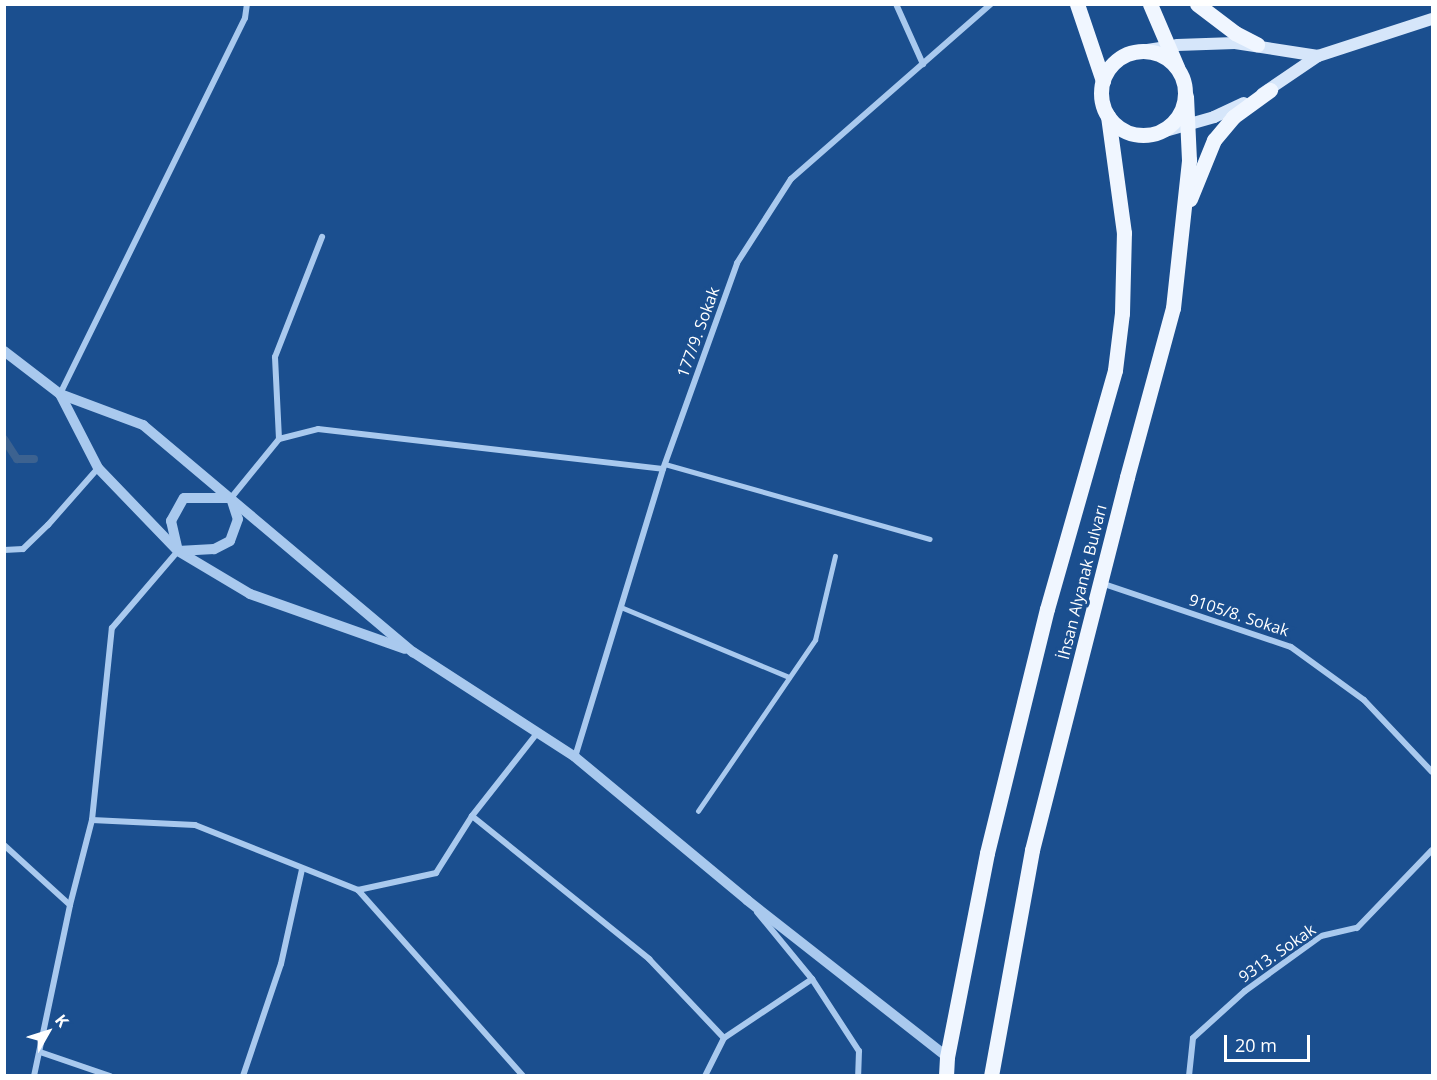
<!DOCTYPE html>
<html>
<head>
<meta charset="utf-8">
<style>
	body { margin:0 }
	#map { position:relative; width:1437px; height:1080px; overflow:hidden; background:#1b4f8f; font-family:"Open Sans",sans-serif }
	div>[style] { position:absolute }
	.stream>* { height:8px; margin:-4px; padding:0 4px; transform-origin:4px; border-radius:4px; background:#3c6290 }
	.service>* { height:4.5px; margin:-2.25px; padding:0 2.25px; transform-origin:2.25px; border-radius:2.25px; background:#a9c9ee }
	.minor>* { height:6px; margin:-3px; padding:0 3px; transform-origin:3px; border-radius:3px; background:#a9c9ee }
	.tertiary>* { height:10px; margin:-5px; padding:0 5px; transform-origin:5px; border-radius:5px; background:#a9c9ee }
	.secondary>* { height:12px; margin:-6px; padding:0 6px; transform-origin:6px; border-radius:6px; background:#d6e6fa }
	.primary>* { height:15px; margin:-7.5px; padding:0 7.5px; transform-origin:7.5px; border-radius:7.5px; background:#f0f6ff }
	.primary>.ring { margin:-7.5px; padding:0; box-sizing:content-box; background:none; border:15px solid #f0f6ff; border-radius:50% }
	span { translate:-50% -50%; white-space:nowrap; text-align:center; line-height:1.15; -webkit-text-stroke:6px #1b4f8f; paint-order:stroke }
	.street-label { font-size:16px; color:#fff }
	.frame { position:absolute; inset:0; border:6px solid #fff; pointer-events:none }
	.north { position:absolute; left:18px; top:1002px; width:60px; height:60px; -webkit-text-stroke:4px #1b4f8f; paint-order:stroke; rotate:51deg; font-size:16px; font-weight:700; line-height:24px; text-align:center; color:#fff }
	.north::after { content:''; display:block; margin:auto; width:21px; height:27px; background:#fff; clip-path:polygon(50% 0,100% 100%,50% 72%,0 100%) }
	.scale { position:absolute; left:1224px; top:1035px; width:86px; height:27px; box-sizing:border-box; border:3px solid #fff; border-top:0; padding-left:8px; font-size:18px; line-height:21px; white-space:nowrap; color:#fff; -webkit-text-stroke:4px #1b4f8f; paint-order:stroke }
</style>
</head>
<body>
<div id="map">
	<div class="stream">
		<i style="left:4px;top:439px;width:24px;rotate:57deg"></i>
		<i style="left:17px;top:459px;width:17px"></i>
	</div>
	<div class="service">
		<i style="left:665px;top:464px;width:275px;rotate:15.8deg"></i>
		<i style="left:621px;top:607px;width:182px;rotate:22.6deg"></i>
		<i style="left:698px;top:811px;width:207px;rotate:-55.6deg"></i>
		<i style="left:815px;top:640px;width:86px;rotate:-76.6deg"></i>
	</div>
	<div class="minor">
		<i style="left:896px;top:4px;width:66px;rotate:65.8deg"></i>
		<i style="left:60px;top:394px;width:419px;rotate:-63.8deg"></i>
		<i style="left:245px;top:18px;width:14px;rotate:-82deg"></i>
		<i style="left:279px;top:439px;width:40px;rotate:-14.4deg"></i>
		<i style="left:318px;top:429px;width:347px;rotate:6.6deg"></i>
		<i style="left:231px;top:498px;width:76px;rotate:-50.9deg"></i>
		<i style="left:279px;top:439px;width:82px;rotate:-92.8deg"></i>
		<i style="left:275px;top:357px;width:129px;rotate:-68.6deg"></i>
		<i style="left:4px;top:550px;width:19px;rotate:-3deg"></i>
		<i style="left:23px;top:549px;width:35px;rotate:-44deg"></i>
		<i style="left:48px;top:525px;width:76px;rotate:-48.7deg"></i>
		<i style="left:1101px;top:583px;width:200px;rotate:18.6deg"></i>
		<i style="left:1291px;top:647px;width:90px;rotate:36deg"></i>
		<i style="left:1364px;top:700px;width:99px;rotate:46.6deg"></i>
		<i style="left:538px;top:732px;width:107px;rotate:128.2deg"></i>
		<i style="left:472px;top:816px;width:228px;rotate:38.9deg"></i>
		<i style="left:649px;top:959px;width:109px;rotate:46.5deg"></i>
		<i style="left:575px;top:757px;width:301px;rotate:-73deg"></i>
		<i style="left:663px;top:469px;width:219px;rotate:-70.2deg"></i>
		<i style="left:737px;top:263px;width:100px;rotate:-57.3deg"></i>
		<i style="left:791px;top:179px;width:266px;rotate:-41.2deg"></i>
		<i style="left:92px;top:820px;width:103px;rotate:2.8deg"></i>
		<i style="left:195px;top:825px;width:175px;rotate:21.7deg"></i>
		<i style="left:358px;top:890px;width:249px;rotate:48.4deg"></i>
		<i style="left:4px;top:845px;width:89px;rotate:42.3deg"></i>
		<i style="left:358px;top:890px;width:80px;rotate:-12.3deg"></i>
		<i style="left:436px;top:873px;width:67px;rotate:-57.7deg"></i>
		<i style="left:757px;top:912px;width:87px;rotate:50.6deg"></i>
		<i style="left:812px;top:979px;width:86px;rotate:56.9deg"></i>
		<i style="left:859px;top:1051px;width:25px;rotate:92deg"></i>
		<i style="left:40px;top:1052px;width:74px;rotate:18.9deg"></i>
		<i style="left:34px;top:1076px;width:175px;rotate:-78.1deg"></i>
		<i style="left:70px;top:905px;width:88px;rotate:-75.5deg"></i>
		<i style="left:92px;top:820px;width:193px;rotate:-84.1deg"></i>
		<i style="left:112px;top:628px;width:101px;rotate:-49.4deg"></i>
		<i style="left:243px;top:1076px;width:118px;rotate:-71.3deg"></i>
		<i style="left:281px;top:964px;width:97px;rotate:-77.5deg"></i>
		<i style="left:705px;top:1076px;width:42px;rotate:-63.4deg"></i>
		<i style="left:724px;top:1038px;width:106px;rotate:-33.8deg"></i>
		<i style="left:1189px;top:1076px;width:38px;rotate:-84deg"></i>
		<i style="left:1193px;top:1038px;width:70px;rotate:-42.1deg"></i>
		<i style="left:1245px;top:991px;width:94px;rotate:-35.9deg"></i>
		<i style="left:1321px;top:936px;width:37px;rotate:-13deg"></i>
		<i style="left:1357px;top:928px;width:108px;rotate:-46.1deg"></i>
	</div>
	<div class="tertiary">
		<i style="left:4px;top:351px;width:71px;rotate:37.5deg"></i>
		<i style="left:60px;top:394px;width:89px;rotate:20.5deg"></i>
		<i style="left:143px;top:425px;width:353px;rotate:40.1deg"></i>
		<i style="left:413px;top:652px;width:193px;rotate:32.9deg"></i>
		<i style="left:575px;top:757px;width:224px;rotate:39.7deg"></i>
		<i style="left:747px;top:900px;width:254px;rotate:38.1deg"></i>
		<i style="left:60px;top:394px;width:83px;rotate:62.8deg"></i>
		<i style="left:98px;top:468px;width:115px;rotate:46.1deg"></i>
		<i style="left:178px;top:551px;width:84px;rotate:30.8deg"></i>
		<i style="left:250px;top:594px;width:164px;rotate:19.5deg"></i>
		<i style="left:184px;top:498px;width:47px"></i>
		<i style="left:231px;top:498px;width:22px;rotate:72deg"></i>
		<i style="left:238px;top:519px;width:23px;rotate:110deg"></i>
		<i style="left:230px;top:541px;width:18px;rotate:153deg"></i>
		<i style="left:214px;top:549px;width:36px;rotate:177deg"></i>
		<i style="left:178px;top:551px;width:31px;rotate:-103deg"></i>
		<i style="left:171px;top:521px;width:26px;rotate:-61deg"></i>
	</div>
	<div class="secondary">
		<i style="left:1141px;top:51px;width:36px;rotate:-9deg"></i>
		<i style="left:1177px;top:45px;width:58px;rotate:-2deg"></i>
		<i style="left:1235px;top:43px;width:84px;rotate:8.9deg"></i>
		<i style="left:1262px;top:94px;width:68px;rotate:-34.2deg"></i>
		<i style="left:1318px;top:56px;width:120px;rotate:-18deg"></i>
		<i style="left:1151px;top:135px;width:66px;rotate:-15.9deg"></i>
		<i style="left:1214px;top:117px;width:33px;rotate:-25deg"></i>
	</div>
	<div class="primary">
		<i style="left:1077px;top:4px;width:81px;rotate:71.3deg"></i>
		<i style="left:1150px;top:4px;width:69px;rotate:66.8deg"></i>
		<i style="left:1197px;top:4px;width:48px;rotate:37.3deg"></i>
		<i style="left:1235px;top:33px;width:25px;rotate:27deg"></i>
		<i class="ring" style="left:1101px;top:51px;width:69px;height:69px"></i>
		<i style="left:1190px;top:199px;width:64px;rotate:-67.9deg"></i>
		<i style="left:1214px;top:140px;width:30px;rotate:-50deg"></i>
		<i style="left:1233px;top:117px;width:46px;rotate:-36.1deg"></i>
		<i style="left:946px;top:1076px;width:19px;rotate:-87deg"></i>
		<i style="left:947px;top:1057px;width:208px;rotate:-78.9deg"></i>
		<i style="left:987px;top:853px;width:251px;rotate:-76.2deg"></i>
		<i style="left:1047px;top:609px;width:248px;rotate:-74.1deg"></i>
		<i style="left:1115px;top:370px;width:57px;rotate:-83deg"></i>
		<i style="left:1122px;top:313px;width:80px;rotate:-88.6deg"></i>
		<i style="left:1124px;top:233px;width:118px;rotate:-97.8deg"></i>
		<i style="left:991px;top:1076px;width:230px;rotate:-79.7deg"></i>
		<i style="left:1032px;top:850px;width:385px;rotate:-75.7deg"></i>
		<i style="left:1127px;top:477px;width:175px;rotate:-74.8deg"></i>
		<i style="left:1173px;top:308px;width:149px;rotate:-83.8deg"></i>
		<i style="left:1189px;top:160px;width:64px;rotate:-92.7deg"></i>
	</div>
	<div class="street-label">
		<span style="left:698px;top:332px;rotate:-70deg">177/9. Sokak</span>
		<span style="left:1082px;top:582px;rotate:-76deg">İhsan Alyanak Bulvarı</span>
		<span style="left:1239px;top:615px;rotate:18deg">9105/8. Sokak</span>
		<span style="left:1277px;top:953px;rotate:-35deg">9313. Sokak</span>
	</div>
	<div class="frame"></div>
	<div class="north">K</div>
	<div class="scale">20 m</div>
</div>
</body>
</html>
